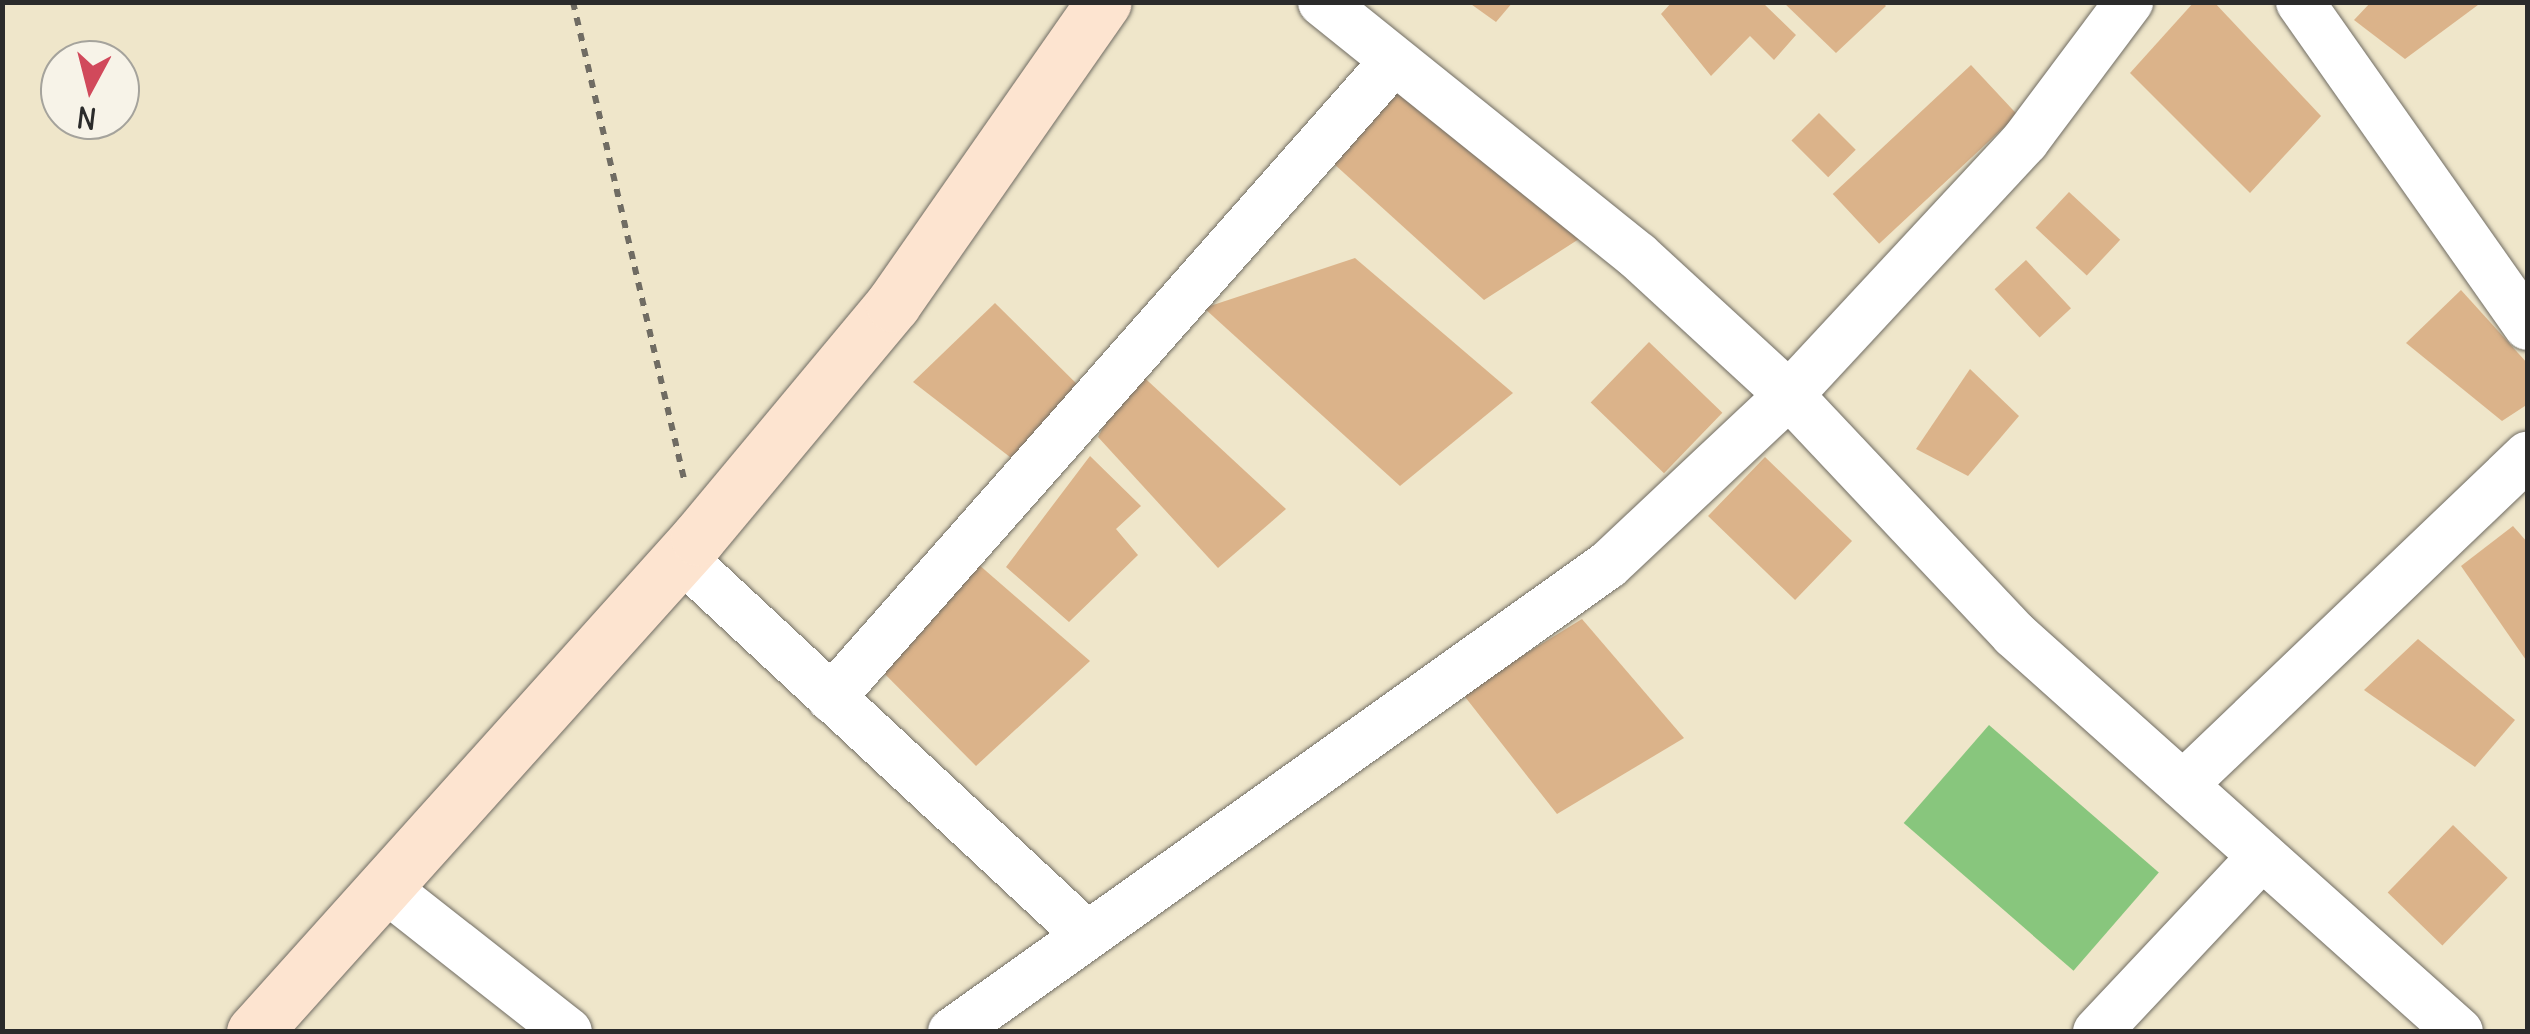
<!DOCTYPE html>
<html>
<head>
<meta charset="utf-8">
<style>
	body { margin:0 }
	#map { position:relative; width:2530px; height:1034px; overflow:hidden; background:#efe6ca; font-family:Delius,sans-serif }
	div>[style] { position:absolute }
	.green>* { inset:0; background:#88c67d; transform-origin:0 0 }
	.building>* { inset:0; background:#dbb38a; transform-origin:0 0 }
	.path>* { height:6px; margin-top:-3px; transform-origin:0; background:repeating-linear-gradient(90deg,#706c63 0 8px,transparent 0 16px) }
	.roads { filter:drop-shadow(0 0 2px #706c63) drop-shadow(0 0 2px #706c63) }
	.minor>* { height:48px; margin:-24px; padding:0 24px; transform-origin:24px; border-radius:24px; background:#fff }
	.secondary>* { height:55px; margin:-27.5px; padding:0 27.5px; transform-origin:27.5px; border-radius:27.5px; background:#fde4d0 }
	span { translate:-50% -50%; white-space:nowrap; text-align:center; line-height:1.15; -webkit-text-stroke:9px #f7f3e8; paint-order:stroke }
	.frame { position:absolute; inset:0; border:5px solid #2b2b2b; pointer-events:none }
	.north { position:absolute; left:40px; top:40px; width:100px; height:100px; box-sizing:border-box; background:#f7f3e8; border:2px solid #a5a39c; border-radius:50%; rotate:187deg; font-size:28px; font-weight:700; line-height:40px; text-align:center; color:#2b2b2b }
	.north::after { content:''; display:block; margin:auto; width:35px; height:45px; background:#d1495b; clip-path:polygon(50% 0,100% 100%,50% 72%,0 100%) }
</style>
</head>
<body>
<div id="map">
	<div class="green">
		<i style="left:1989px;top:725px;width:225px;height:130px;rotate:41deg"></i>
	</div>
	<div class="building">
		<i style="clip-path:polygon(1468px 2px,1513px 2px,1496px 22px)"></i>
		<i style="clip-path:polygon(1672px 2px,1762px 2px,1796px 35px,1774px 60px,1750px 36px,1711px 76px,1661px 14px)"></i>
		<i style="clip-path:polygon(1783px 2px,1882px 2px,1886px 6px,1836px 53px)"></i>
		<i style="clip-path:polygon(2194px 2px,2214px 2px,2321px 116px,2250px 193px,2130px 73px)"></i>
		<i style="clip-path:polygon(2371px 2px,2482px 2px,2405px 59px,2354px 20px)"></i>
		<i style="left:1971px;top:65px;width:68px;height:189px;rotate:47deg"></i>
		<i style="clip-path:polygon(1401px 78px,1579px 239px,1484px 300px,1333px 163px)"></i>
		<i style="left:1819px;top:113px;width:52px;height:39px;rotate:45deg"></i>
		<i style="left:2069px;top:192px;width:70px;height:49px;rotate:43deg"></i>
		<i style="clip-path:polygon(1355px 258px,1513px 393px,1400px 486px,1204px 308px)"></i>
		<i style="left:2026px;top:260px;width:66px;height:43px;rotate:47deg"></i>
		<i style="clip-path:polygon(2461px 290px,2528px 364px,2528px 404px,2502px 421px,2406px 343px)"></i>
		<i style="clip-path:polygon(995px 303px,1088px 395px,1024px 468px,913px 382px)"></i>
		<i style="left:1649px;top:342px;width:102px;height:84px;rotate:44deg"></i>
		<i style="clip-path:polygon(1135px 369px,1286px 509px,1218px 568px,1098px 437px)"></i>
		<i style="clip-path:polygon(1970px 369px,2019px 416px,1968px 476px,1916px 449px)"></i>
		<i style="clip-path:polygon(1090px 456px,1141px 506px,1116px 529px,1138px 555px,1069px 622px,1006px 567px)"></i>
		<i style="left:1765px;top:457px;width:121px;height:82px;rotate:44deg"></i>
		<i style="clip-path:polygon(2513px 526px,2528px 543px,2528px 663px,2461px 566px)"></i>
		<i style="clip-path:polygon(978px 564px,1090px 661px,976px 766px,869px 658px)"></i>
		<i style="clip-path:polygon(1582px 619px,1684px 738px,1557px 814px,1462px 693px)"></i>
		<i style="clip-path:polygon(2418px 639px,2515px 720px,2475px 767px,2364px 690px)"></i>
		<i style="left:2453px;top:825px;width:76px;height:94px;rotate:44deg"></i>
	</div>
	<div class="path">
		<i style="left:573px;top:2px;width:489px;rotate:76.9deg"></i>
	</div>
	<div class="roads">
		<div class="minor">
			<i style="left:1322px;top:2px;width:405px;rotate:38.8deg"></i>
			<i style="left:1638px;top:256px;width:205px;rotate:42.6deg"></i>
			<i style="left:1789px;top:395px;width:328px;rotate:46.7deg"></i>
			<i style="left:2014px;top:634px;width:597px;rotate:41.81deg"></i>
			<i style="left:2300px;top:2px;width:396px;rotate:54.9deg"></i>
			<i style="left:681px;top:557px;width:553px;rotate:42.95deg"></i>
			<i style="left:831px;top:698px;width:850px;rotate:-48.53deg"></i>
			<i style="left:2183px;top:785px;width:477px;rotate:-43.7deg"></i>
			<i style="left:384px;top:887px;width:234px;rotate:38.2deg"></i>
			<i style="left:952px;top:1032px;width:805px;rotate:-35.45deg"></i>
			<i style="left:1608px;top:565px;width:248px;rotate:-43.2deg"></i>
			<i style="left:1789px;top:395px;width:347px;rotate:-47.1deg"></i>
			<i style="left:2025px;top:141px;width:174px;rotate:-53.2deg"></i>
			<i style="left:2097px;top:1032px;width:241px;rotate:-46.8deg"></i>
		</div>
		<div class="secondary">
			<i style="left:254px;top:1032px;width:664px;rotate:-48.05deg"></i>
			<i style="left:698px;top:538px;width:305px;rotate:-50.2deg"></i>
			<i style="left:893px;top:304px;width:368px;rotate:-55.1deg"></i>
		</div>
	</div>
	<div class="frame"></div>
	<div class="north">N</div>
</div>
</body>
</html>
